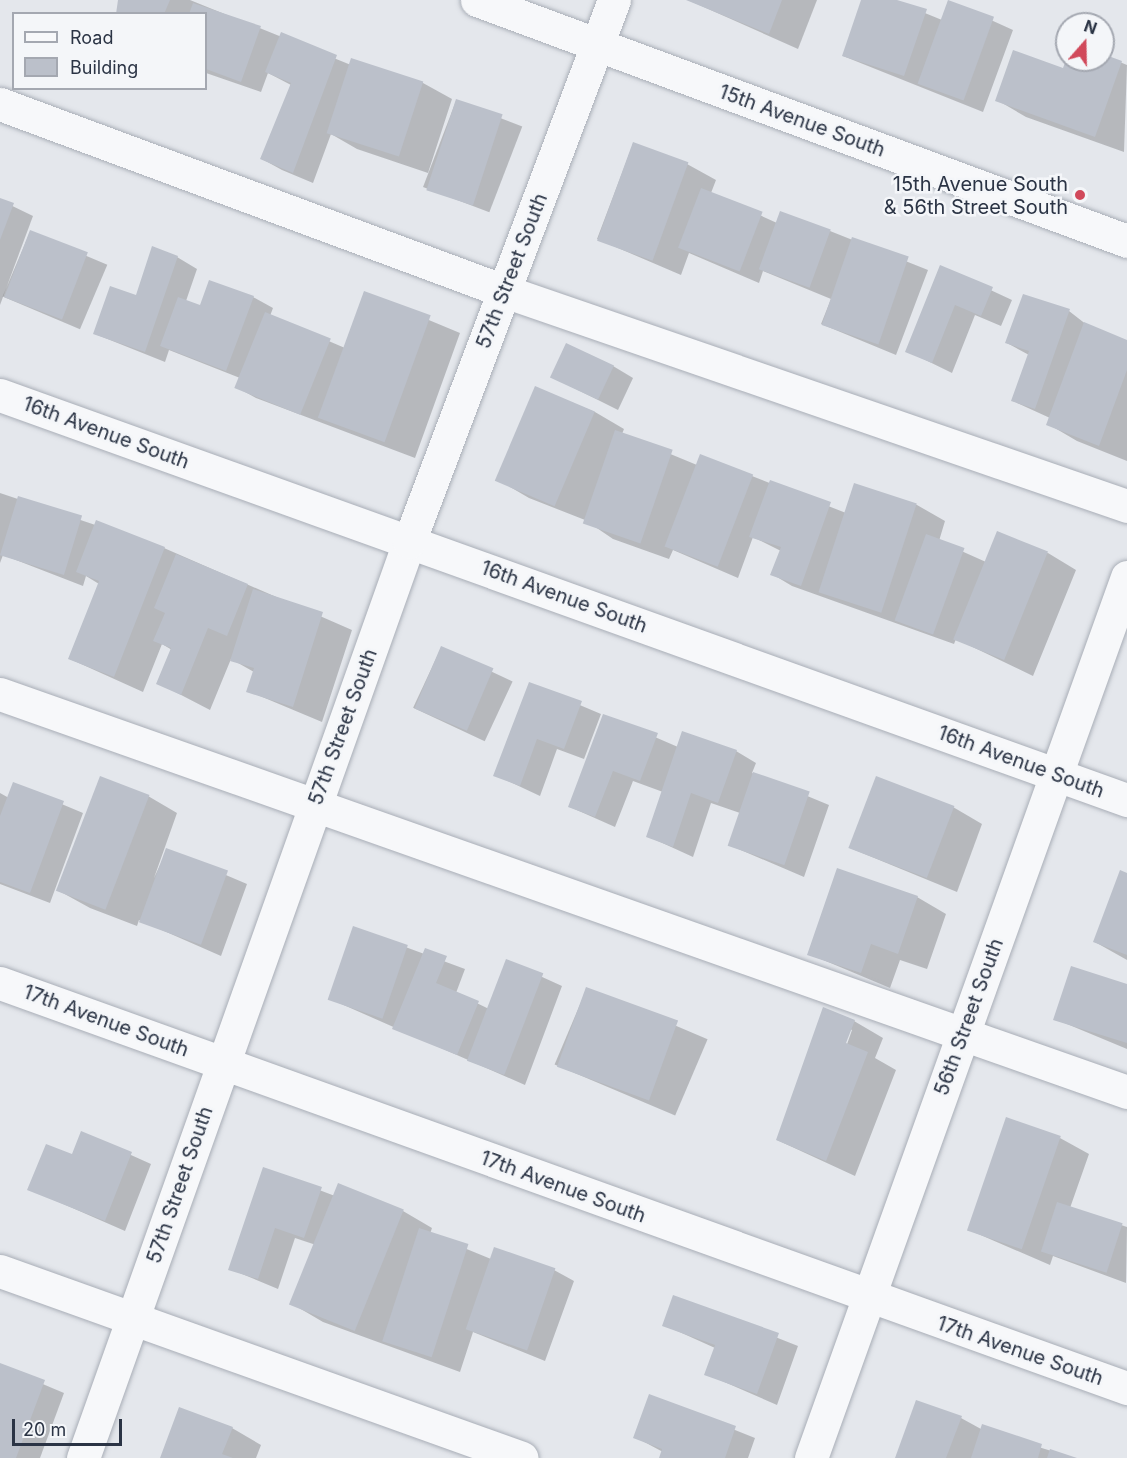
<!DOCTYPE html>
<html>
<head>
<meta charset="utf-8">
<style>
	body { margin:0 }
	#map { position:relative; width:1127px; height:1458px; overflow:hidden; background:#e4e7ec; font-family:Inter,sans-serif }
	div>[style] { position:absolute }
	.shadow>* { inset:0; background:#0003; transform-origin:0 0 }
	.building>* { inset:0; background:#bbc0ca; transform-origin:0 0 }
	.roads { filter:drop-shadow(0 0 2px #a9aeb7) drop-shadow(0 0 2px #a9aeb7) }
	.minor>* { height:33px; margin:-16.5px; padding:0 16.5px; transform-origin:16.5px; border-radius:16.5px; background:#f7f8fa }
	.dots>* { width:16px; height:16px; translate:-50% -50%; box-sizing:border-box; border:3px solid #f4f6f9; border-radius:50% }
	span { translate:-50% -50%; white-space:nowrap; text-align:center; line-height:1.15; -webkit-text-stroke:5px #f4f6f9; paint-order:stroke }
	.street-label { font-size:20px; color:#2b3445 }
	.poi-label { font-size:20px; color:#2b3445 }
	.right { translate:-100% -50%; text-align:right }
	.legend { position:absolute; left:12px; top:12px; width:195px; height:78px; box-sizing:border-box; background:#f4f6f9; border:2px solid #a4a8b1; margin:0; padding:8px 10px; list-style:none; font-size:18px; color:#2b3445 }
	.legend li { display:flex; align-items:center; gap:12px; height:30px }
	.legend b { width:30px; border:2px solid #a4a8b1 }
	.north { position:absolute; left:1055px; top:12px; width:60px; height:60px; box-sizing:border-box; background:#f4f6f9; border:2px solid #a4a8b1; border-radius:50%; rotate:20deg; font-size:16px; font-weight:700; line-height:24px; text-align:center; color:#2b3445 }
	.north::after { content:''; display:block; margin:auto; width:21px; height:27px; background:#d1495b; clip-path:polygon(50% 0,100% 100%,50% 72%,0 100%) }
	.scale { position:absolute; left:12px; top:1419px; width:110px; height:27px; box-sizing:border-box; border:3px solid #2b3445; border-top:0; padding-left:8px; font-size:18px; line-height:21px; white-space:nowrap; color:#2b3445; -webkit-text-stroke:4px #f4f6f9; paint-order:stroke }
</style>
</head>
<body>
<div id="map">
	<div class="shadow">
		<i style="clip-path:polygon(120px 0,190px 0,351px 65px,352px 60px,423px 83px,452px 99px,428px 173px,357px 149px,331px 134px,313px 183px,282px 170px,262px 159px,291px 85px,268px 73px,261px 92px,206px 73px,206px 14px,119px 14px)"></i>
		<i style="clip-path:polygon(688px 0,817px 0,798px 49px)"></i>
		<i style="clip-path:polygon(862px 0,893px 0,942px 20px,949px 1px,1013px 30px,983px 112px,843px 56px)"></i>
		<i style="clip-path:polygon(1103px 55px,1127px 65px,1124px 152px,1026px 117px,997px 100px,1064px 70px,1067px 60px,1103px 60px)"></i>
		<i style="left:456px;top:101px;width:71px;height:92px;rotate:21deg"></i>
		<i style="clip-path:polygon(633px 144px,687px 164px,716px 180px,711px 193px,777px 223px,830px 231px,928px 270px,896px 355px,821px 324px,831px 299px,763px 271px,759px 283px,689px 253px,681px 275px,597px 239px)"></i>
		<i style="clip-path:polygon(0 200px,33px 216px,0 305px)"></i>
		<i style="left:30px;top:232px;width:84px;height:70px;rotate:23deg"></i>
		<i style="clip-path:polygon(177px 257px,197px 269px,186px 301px,201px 307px,253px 297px,273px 308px,270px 316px,345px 348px,364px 293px,460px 333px,415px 458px,256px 398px,236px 387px,240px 378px,169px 350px,165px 362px,95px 334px)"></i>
		<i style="clip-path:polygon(941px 267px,1012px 300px,1001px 326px,975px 315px,952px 373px,907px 351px)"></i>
		<i style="clip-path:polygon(1069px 311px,1087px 325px,1127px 341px,1127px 461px,1077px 441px,1048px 424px,1050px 418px,1013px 401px,1029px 355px,1007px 343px)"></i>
		<i style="clip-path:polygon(613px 366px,633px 378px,618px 410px,552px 377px)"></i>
		<i style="clip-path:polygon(535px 388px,595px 412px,624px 429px,622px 434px,697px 465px,701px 456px,846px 513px,855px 485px,917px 505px,945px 521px,939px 541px,986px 562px,1048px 553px,1076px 570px,1033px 676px,956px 639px,954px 644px,792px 586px,772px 574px,781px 551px,753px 537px,738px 578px,673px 550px,669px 559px,613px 539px,585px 520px,529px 498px,500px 481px)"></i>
		<i style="clip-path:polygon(0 493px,164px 548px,352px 630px,322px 722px,248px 691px,254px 672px,231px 659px,210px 710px,158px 683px,172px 650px,162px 644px,143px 692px,70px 659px,99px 584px,86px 576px,83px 586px,3px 555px,0 563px)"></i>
		<i style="left:441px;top:648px;width:79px;height:66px;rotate:25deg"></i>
		<i style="clip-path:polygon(530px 684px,601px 714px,584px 759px,557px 749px,540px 796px,495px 775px)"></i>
		<i style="clip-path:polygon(604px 715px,678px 747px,736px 751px,756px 763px,752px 773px,829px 805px,804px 877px,729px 845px,740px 813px,711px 803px,693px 857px,647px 836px,663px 792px,633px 781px,615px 827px,570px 807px)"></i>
		<i style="clip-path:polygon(14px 784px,83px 813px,50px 903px,0 884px,0 793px,9px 798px)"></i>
		<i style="clip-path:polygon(148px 796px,177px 813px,154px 878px,167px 850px,247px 884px,221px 956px,139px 920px,137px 926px,90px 908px,61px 892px)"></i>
		<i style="clip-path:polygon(953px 807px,982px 824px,957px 892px,850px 848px)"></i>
		<i style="clip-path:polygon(1127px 874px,1127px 960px,1095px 942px)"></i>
		<i style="clip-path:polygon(917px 897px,946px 914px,927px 969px,900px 960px,890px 988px,809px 954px)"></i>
		<i style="clip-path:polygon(354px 928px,465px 969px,456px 993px,489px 1009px,507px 961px,562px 986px,525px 1085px,330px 999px)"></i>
		<i style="clip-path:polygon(1127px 985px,1127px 1049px,1055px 1019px)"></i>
		<i style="left:587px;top:988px;width:131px;height:83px;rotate:23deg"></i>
		<i style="clip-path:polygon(evenodd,854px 1021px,883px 1038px,875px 1058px,896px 1070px,855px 1176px,777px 1140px,854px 1021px,850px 1029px,852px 1030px,845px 1050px,843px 1049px,850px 1029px)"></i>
		<i style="clip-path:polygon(82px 1133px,151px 1164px,125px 1231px,29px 1189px,72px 1156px)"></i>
		<i style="clip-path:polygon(1060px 1138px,1089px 1154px,1070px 1208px,1127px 1227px,1126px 1283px,1053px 1256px,1050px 1265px,969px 1230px)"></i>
		<i style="clip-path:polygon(264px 1169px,335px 1196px,403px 1211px,432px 1228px,430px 1234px,491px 1259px,554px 1270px,574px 1281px,545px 1361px,473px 1332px,460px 1372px,323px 1322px,294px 1305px,316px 1245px,295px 1238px,278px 1289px,230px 1269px)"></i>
		<i style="clip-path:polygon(674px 1297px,798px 1346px,777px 1405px,706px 1374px,715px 1348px,664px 1325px)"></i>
		<i style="clip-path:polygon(0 1366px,64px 1393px,40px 1458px,0 1458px)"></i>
		<i style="clip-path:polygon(650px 1396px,755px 1438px,748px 1458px,660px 1458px,663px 1452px,635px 1437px)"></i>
		<i style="clip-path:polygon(961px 1418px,981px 1429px,1074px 1458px,896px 1458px)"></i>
		<i style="clip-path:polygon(232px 1428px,261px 1445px,256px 1458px,161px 1458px)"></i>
	</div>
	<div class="building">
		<i style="clip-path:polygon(118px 0,170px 0,164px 14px,116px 14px)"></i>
		<i style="clip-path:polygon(686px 0,782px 0,769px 34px)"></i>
		<i style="clip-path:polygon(861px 0,897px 0,927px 9px,904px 76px,842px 56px)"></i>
		<i style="left:948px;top:0;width:49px;height:89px;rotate:20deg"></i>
		<i style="clip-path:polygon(193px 3px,261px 26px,241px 82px,206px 69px,206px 14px,189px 14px)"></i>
		<i style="clip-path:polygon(281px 32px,337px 55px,293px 173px,260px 159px,291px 83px,265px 72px)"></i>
		<i style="clip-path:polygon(1013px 50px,1063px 68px,1066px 60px,1103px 60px,1103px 54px,1122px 61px,1095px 137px,995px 101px)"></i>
		<i style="left:351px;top:58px;width:76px;height:79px;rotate:18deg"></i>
		<i style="left:456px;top:99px;width:49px;height:96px;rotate:18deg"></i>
		<i style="left:633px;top:142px;width:59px;height:105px;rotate:20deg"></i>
		<i style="left:701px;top:188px;width:66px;height:64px;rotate:21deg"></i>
		<i style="clip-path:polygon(0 198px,14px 203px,0 240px)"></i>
		<i style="left:780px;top:211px;width:54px;height:62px;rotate:20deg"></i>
		<i style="left:30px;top:230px;width:62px;height:72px;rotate:21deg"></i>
		<i style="left:852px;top:237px;width:60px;height:93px;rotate:19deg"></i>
		<i style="clip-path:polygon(152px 246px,178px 256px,145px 352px,93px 334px,110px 286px,136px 295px)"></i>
		<i style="clip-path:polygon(940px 265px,993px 287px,981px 316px,955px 305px,932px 363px,905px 352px)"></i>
		<i style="clip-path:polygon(209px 280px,254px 296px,226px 371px,160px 346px,178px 297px,200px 305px)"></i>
		<i style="left:364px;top:291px;width:71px;height:135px;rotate:20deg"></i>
		<i style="clip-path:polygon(1023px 294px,1070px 309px,1035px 409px,1011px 401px,1029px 351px,1005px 343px)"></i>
		<i style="left:265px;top:312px;width:71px;height:82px;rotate:22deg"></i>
		<i style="clip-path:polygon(1084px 322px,1127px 340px,1127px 370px,1099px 446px,1046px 425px)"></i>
		<i style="left:566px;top:343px;width:53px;height:38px;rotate:25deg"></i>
		<i style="left:535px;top:386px;width:65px;height:103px;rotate:23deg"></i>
		<i style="left:615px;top:430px;width:61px;height:99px;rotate:19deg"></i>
		<i style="left:700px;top:454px;width:57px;height:99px;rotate:21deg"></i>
		<i style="clip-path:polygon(770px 480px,831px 502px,801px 586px,770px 575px,781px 547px,749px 537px)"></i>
		<i style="left:854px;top:483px;width:66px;height:115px;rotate:18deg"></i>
		<i style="left:18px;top:496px;width:67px;height:62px;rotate:17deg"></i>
		<i style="clip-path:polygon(96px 520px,165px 547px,114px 677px,68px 659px,99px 581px,76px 572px)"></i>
		<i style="left:997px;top:531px;width:55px;height:117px;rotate:22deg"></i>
		<i style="left:926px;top:534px;width:41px;height:92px;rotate:20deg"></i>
		<i style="clip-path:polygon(176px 554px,248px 584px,227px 636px,208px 628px,181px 695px,156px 684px,171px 648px,153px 641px,165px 613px,154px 608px)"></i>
		<i style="clip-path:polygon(253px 589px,323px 612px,293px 707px,246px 692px,254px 668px,230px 661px)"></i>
		<i style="left:441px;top:646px;width:57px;height:68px;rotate:23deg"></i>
		<i style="clip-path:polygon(529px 682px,582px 701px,564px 749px,537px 739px,520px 786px,493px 776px)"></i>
		<i style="clip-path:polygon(603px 714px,658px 733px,640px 781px,613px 771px,595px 817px,568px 807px)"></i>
		<i style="clip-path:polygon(682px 731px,737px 750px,718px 803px,691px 793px,673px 847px,646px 837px)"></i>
		<i style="left:753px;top:772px;width:60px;height:78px;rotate:19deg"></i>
		<i style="left:100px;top:776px;width:53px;height:123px;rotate:21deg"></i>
		<i style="left:876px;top:776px;width:84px;height:77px;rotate:21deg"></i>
		<i style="clip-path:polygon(13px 782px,64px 801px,30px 893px,0 882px,0 816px)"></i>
		<i style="left:166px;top:848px;width:66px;height:79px;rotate:20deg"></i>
		<i style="clip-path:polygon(837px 868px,918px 896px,898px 954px,871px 944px,861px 973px,807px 955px)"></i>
		<i style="clip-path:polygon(1120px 870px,1127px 873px,1127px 955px,1093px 942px)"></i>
		<i style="left:353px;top:926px;width:58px;height:78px;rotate:19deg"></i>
		<i style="clip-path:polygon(425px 948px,447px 956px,436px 983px,479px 1001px,457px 1055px,392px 1029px)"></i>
		<i style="left:506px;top:959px;width:40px;height:109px;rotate:21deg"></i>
		<i style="clip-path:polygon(1071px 966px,1127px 984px,1127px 1043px,1053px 1020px)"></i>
		<i style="left:586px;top:987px;width:98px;height:85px;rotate:20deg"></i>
		<i style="clip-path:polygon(823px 1007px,855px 1020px,846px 1043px,868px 1052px,826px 1161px,776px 1140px)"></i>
		<i style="left:1006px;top:1117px;width:58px;height:120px;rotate:19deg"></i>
		<i style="clip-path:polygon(81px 1131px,132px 1152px,105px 1221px,27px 1190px,46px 1144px,72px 1154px)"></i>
		<i style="clip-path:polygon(263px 1167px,322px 1187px,304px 1238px,275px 1228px,258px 1279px,228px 1270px)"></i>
		<i style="left:338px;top:1183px;width:71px;height:131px;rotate:22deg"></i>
		<i style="left:1057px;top:1202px;width:69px;height:52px;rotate:18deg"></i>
		<i style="left:419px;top:1228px;width:52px;height:119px;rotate:18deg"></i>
		<i style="left:494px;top:1247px;width:65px;height:87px;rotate:19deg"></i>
		<i style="clip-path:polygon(673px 1295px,779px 1333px,757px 1394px,704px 1375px,715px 1345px,662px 1326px)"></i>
		<i style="clip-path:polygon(0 1363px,45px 1380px,16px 1458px,0 1458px)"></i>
		<i style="clip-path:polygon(649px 1394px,736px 1426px,725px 1458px,659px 1458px,662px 1449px,633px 1438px)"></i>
		<i style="clip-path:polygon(916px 1400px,962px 1416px,946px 1458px,895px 1458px)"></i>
		<i style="clip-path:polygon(179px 1407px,233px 1427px,222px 1454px,233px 1458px,160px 1458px)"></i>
		<i style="clip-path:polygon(982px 1424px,1042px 1444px,1038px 1458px,971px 1458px)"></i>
		<i style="clip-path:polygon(1050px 1449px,1077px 1458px,1047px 1458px)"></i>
	</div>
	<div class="roads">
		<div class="minor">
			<i style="left:477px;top:0;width:693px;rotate:20.34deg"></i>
			<i style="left:0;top:104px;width:538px;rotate:20.36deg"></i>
			<i style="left:504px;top:291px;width:659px;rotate:19.04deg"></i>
			<i style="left:0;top:395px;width:1198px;rotate:19.77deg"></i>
			<i style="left:0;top:694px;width:1195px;rotate:19.45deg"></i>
			<i style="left:0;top:983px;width:1198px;rotate:19.77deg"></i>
			<i style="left:0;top:1271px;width:554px;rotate:19.71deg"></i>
			<i style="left:83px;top:1458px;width:972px;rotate:-70.41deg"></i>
			<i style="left:409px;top:542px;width:579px;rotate:-69.28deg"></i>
			<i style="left:811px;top:1458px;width:936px;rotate:-70.27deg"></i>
		</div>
	</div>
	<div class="dots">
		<i style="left:1080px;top:195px;background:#d1495b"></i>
	</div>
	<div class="street-label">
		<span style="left:802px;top:121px;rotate:20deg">15th Avenue South</span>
		<span style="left:512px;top:271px;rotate:-69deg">57th Street South</span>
		<span style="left:106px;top:433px;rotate:20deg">16th Avenue South</span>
		<span style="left:564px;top:597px;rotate:20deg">16th Avenue South</span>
		<span style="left:343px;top:727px;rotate:-70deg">57th Street South</span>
		<span style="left:1021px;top:762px;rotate:20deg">16th Avenue South</span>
		<span style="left:969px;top:1017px;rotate:-70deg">56th Street South</span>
		<span style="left:106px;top:1021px;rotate:20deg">17th Avenue South</span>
		<span style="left:180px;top:1185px;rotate:-71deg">57th Street South</span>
		<span style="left:563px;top:1187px;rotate:20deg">17th Avenue South</span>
		<span style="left:1020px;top:1351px;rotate:19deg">17th Avenue South</span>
	</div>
	<div class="poi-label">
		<span class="right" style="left:1068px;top:196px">15th Avenue South<br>&amp; 56th Street South</span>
	</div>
	<ul class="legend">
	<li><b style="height:8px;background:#f7f8fa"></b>Road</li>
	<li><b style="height:16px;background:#bbc0ca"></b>Building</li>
	</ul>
	<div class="north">N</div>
	<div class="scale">20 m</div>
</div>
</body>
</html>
